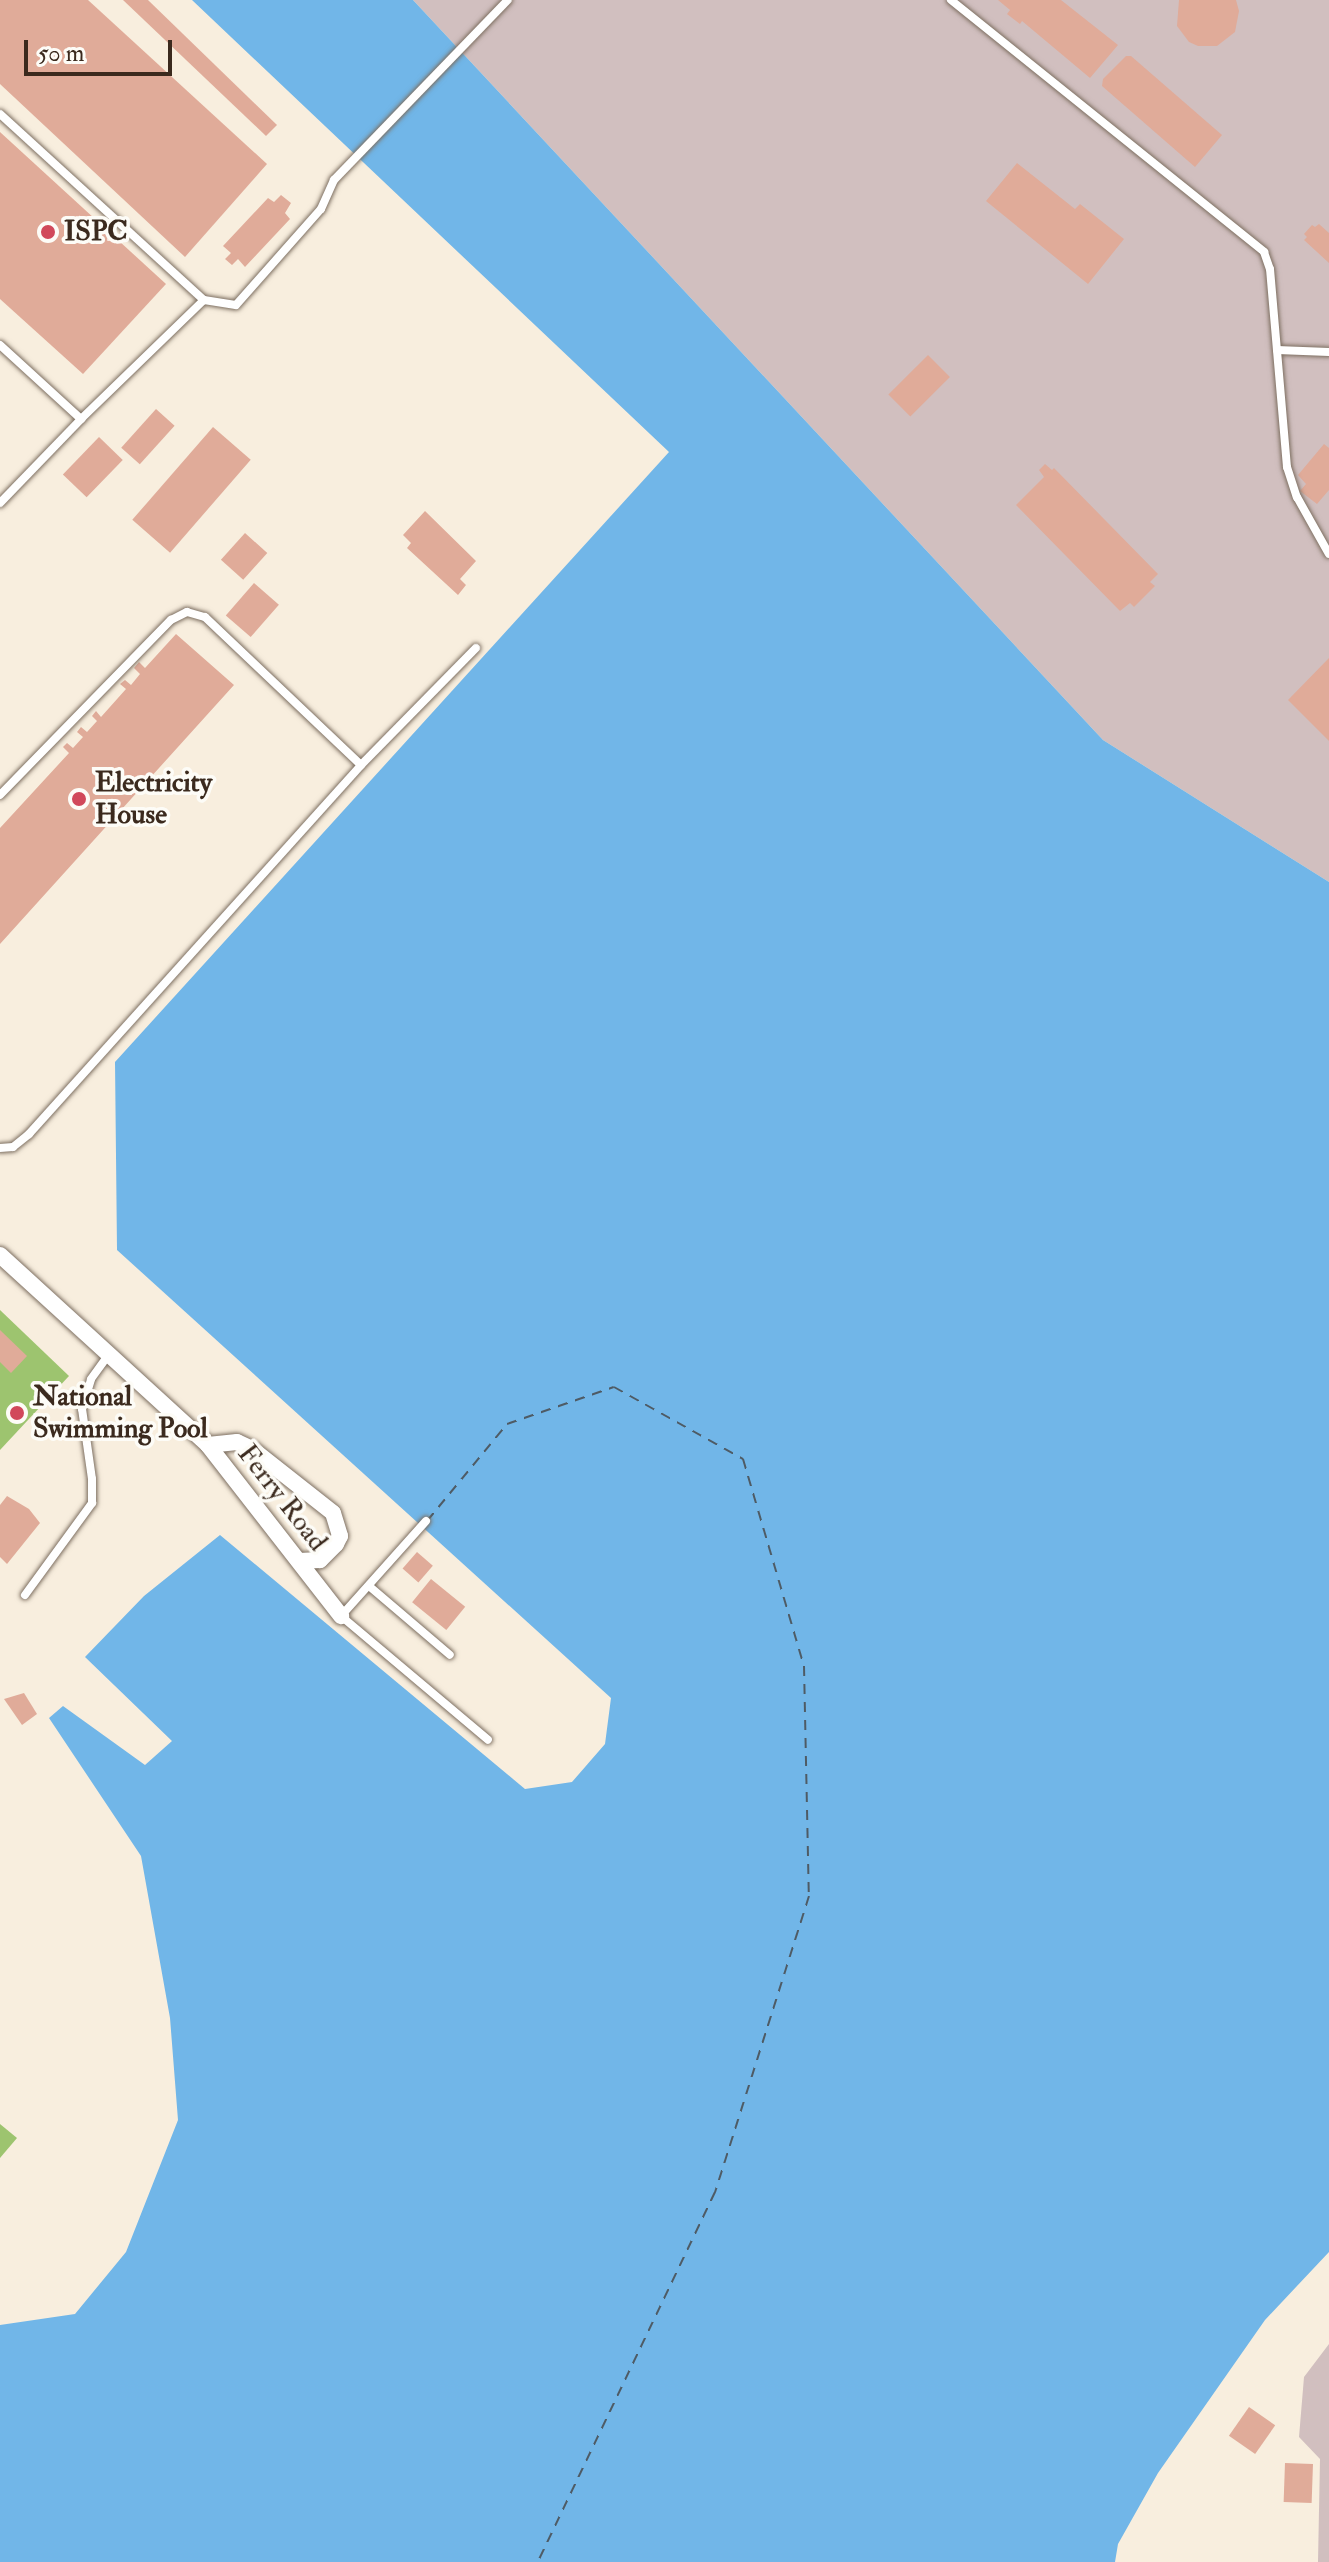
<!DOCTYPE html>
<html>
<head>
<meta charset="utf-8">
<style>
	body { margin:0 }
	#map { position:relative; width:1329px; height:2562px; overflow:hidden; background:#f8eede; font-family:"IM FELL Double Pica",serif }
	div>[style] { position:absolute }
	.industrial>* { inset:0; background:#d1bfbf }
	.green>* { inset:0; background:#9dc46f }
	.water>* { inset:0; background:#71b6e8 }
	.ferry>* { height:2px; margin-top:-1px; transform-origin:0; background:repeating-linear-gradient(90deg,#4e5b65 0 10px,transparent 0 18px) }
	.building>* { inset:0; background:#e0ab99; transform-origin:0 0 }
	.roads { filter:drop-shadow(0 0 2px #7d6f61) drop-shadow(0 0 2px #7d6f61) }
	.service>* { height:8px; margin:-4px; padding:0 4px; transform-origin:4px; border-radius:4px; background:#fff }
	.minor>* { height:16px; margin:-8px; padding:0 8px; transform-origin:8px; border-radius:8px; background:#fff }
	.dots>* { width:22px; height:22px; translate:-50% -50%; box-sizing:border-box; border:4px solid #fdfcf7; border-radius:50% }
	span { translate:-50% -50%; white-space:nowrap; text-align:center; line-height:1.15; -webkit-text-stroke:7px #fdfcf7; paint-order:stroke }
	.poi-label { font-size:28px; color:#3b2a1e; font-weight:700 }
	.left { translate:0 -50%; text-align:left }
	.street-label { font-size:28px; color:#3b2a1e }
	.scale { position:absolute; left:24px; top:40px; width:148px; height:36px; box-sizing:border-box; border:4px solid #3b2a1e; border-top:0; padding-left:10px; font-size:24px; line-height:28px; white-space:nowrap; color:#3b2a1e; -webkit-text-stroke:6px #fdfcf7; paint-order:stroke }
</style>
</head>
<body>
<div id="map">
	<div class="industrial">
		<i style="clip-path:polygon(413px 0,1329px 0,1329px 882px,1103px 740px)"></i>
		<i style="clip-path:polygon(1329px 2344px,1329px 2562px,1318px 2562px,1320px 2459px,1299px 2437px,1304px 2377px)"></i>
	</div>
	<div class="green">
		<i style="clip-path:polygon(0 1310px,69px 1376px,0 1450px)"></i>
		<i style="clip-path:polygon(0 2124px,17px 2138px,0 2158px)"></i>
	</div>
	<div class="water">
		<i style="clip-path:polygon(192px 0,413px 0,1103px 740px,1329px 882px,1329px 2252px,1265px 2320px,1158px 2473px,1118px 2544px,1115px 2562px,0 2562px,0 2325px,75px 2314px,126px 2252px,178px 2120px,170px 2018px,141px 1856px,49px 1718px,63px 1706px,145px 1765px,172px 1741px,85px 1657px,144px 1596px,220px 1535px,525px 1789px,572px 1782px,605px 1744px,611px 1698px,117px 1250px,115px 1062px,669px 452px)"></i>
	</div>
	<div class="ferry">
		<i style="left:427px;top:1521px;width:126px;rotate:-50.5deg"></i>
		<i style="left:507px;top:1424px;width:113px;rotate:-19.1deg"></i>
		<i style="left:614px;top:1387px;width:148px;rotate:29.2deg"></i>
		<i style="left:743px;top:1459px;width:216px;rotate:73.6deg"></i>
		<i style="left:804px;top:1666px;width:230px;rotate:88.8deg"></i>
		<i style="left:809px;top:1896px;width:311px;rotate:107.6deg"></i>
		<i style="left:715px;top:2192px;width:410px;rotate:115.6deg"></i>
	</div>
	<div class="building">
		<i style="clip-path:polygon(0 0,88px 0,267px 164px,185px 257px,0 84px)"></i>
		<i style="clip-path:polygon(123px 0,148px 0,277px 125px,266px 136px)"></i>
		<i style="clip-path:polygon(998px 0,1061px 0,1118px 45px,1090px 78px,1022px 21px,1020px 24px,1007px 14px,1010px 10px)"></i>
		<i style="clip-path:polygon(1179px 0,1236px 0,1239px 11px,1235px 32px,1217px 46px,1198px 46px,1189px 42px,1177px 26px)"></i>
		<i style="clip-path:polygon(1126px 56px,1131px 56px,1222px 135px,1195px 167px,1102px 86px,1103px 79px)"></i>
		<i style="clip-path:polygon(0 132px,166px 284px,83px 374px,0 299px)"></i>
		<i style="clip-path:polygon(1017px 163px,1075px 209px,1080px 204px,1124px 239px,1088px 284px,986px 201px)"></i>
		<i style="clip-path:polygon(281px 195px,291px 203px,285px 213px,290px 219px,245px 267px,238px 259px,232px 265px,225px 259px,231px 253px,223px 246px,268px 198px,274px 202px)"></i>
		<i style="clip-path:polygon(1319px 224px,1329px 233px,1329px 263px,1304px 240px,1307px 237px,1304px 234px,1312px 225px,1315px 227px)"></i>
		<i style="left:928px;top:355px;width:31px;height:56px;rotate:45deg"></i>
		<i style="left:156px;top:409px;width:25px;height:52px;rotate:42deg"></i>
		<i style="left:213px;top:427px;width:50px;height:123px;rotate:41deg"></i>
		<i style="left:99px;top:437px;width:33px;height:52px;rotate:44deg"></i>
		<i style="clip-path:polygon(1324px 444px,1329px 448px,1329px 490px,1317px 504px,1300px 491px,1306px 484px,1298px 475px)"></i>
		<i style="clip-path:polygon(1045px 464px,1052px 470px,1054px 468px,1158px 574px,1150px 582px,1155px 586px,1134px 607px,1130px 603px,1120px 611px,1016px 505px,1044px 477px,1039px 470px)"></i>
		<i style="clip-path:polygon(425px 511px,476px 561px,460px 579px,466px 585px,458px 595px,407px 548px,411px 543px,403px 535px)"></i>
		<i style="left:245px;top:533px;width:30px;height:36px;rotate:42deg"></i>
		<i style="left:254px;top:583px;width:33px;height:43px;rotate:41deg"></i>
		<i style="clip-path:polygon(176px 634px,234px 685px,0 944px,0 828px,69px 753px,63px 747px,67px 743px,73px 748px,83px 737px,77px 732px,81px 727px,87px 732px,97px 721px,92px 716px,96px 711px,101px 717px,126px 689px,120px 684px,125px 680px,131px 685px,140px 674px,134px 668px,139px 662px,145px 668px)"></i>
		<i style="clip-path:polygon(1329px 658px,1329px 741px,1288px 700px)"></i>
		<i style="clip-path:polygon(0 1330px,27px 1356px,11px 1373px,0 1362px)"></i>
		<i style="clip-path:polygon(7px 1496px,29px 1509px,40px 1523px,7px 1564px,0 1557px,0 1505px)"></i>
		<i style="left:417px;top:1552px;width:21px;height:22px;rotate:41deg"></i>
		<i style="left:431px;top:1579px;width:44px;height:30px;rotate:39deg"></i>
		<i style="clip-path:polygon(24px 1693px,37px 1714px,22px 1725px,4px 1699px)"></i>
		<i style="left:1249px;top:2407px;width:32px;height:35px;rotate:35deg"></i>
		<i style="left:1285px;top:2463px;width:28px;height:39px;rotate:2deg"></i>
	</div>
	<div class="roads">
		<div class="service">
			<i style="left:951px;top:0;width:402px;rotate:38.8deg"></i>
			<i style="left:1264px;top:252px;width:18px;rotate:71deg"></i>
			<i style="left:1270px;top:269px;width:199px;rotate:85.1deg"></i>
			<i style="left:1287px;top:467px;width:32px;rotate:72deg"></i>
			<i style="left:1297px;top:497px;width:65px;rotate:60.7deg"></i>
			<i style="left:0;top:114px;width:276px;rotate:42.4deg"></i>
			<i style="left:0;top:345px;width:110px;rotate:42.4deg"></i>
			<i style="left:81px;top:419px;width:171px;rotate:-44.1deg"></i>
			<i style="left:204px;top:300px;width:32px;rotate:9deg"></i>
			<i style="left:236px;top:305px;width:128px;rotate:-48.5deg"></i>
			<i style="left:321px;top:209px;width:32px;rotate:-66deg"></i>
			<i style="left:334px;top:180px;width:250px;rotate:-46deg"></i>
			<i style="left:1277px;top:350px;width:52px;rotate:2.2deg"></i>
			<i style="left:0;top:503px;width:117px;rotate:-46deg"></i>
			<i style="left:0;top:795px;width:245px;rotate:-45.7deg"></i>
			<i style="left:171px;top:620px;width:18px;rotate:-27deg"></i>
			<i style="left:187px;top:612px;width:19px;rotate:16deg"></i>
			<i style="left:205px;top:617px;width:215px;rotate:43.5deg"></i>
			<i style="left:0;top:1148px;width:13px;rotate:-4deg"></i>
			<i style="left:13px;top:1147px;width:21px;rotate:-39deg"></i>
			<i style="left:29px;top:1134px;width:496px;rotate:-48deg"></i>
			<i style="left:361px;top:765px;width:164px;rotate:-45.5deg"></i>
			<i style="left:426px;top:1521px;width:127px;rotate:131.8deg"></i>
			<i style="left:341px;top:1616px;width:192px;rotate:40.1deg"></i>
			<i style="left:369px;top:1586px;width:106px;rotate:40.4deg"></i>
			<i style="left:25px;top:1595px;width:114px;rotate:-53.9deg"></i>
			<i style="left:92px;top:1503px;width:24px;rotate:-90deg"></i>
			<i style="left:92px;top:1479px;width:71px;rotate:-98.1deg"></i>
			<i style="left:82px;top:1409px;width:31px;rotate:-73deg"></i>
			<i style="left:91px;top:1379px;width:31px;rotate:-54deg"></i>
		</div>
		<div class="minor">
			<i style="left:0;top:1255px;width:282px;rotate:42.4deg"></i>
			<i style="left:208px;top:1445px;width:217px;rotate:52.1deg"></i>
			<i style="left:208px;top:1445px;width:29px;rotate:-6deg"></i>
			<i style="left:237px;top:1442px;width:17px;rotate:25deg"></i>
			<i style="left:252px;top:1449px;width:103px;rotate:38.3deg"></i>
			<i style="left:333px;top:1513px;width:24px;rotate:73deg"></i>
			<i style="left:340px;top:1536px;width:9px;rotate:117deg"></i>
			<i style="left:336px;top:1544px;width:23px;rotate:135deg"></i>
			<i style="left:320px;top:1560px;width:21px;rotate:177deg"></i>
		</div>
	</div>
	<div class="dots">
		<i style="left:48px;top:232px;background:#d1495b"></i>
		<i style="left:79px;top:799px;background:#d1495b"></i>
		<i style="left:17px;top:1413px;background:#d1495b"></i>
	</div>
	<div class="poi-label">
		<span class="left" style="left:64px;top:232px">ISPC</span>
		<span class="left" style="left:95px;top:799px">Electricity<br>House</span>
		<span class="left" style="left:33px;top:1413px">National<br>Swimming Pool</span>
	</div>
	<div class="street-label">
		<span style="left:282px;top:1498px;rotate:52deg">Ferry Road</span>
	</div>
	<div class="scale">50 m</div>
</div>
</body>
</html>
